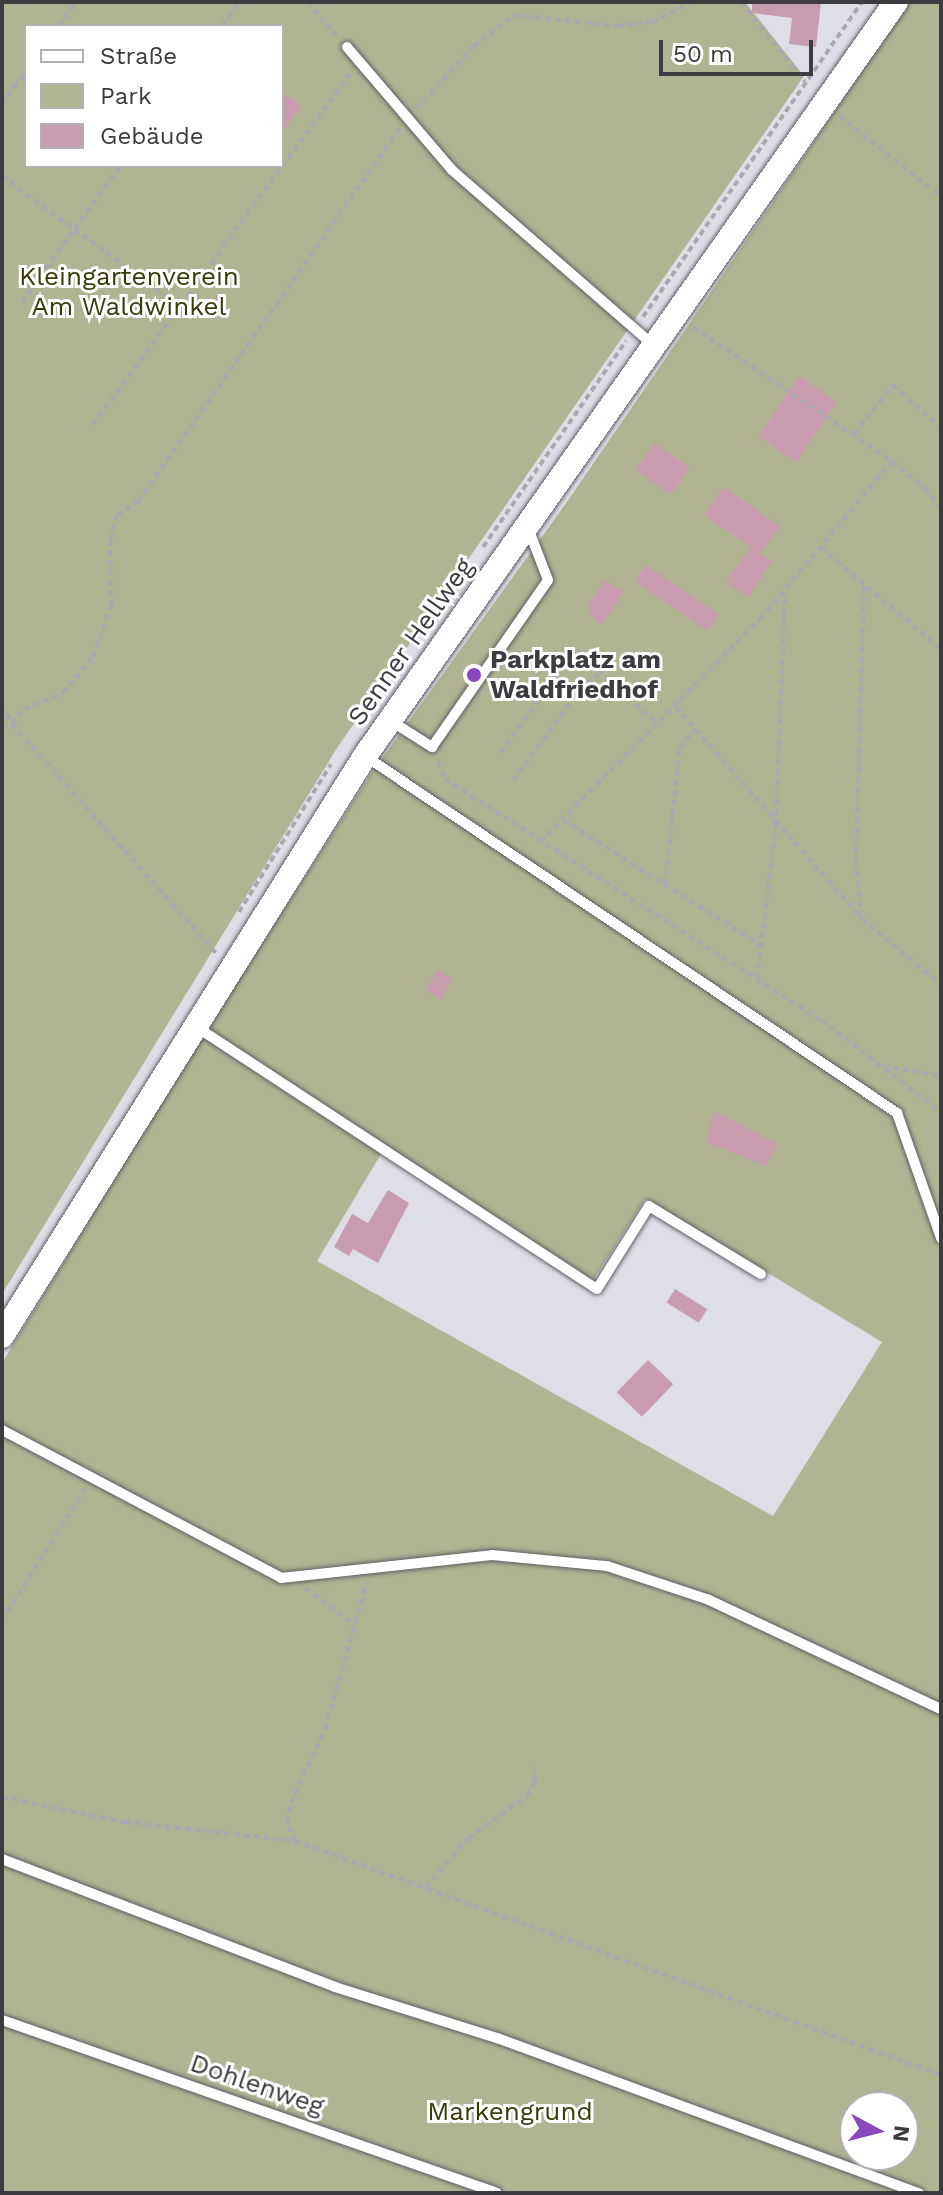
<!DOCTYPE html>
<html>
<head>
<meta charset="utf-8">
<style>
	body { margin:0 }
	#map { position:relative; width:943px; height:2195px; overflow:hidden; background:#dedee7; font-family:"Work Sans",sans-serif }
	div>[style] { position:absolute }
	.green>* { inset:0; background:#b0b492 }
	.building>* { inset:0; background:#c89cae; transform-origin:0 0 }
	.path>* { height:4px; margin-top:-2px; transform-origin:0; background:repeating-linear-gradient(90deg,#a8a8af 0 6px,transparent 0 10px) }
	.roads { filter:drop-shadow(0 0 2px #5e5f66) drop-shadow(0 0 2px #5e5f66) }
	.service>* { height:10px; margin:-5px; padding:0 5px; transform-origin:5px; border-radius:5px; background:#fff }
	.tertiary>* { height:24px; margin:-12px; padding:0 12px; transform-origin:12px; border-radius:12px; background:#fff }
	.dots>* { width:22px; height:22px; translate:-50% -50%; box-sizing:border-box; border:4px solid #fff; border-radius:50% }
	span { translate:-50% -50%; white-space:nowrap; text-align:center; line-height:1.15; -webkit-text-stroke:6px #fff; paint-order:stroke }
	.park-label { font-size:26px; color:#3a3c08 }
	.street-label { font-size:26px; color:#3c3c40 }
	.poi-label { font-size:26px; color:#3c3c40; font-weight:700 }
	.left { translate:0 -50%; text-align:left }
	.frame { position:absolute; inset:0; border:4px solid #3c3c40; pointer-events:none }
	.legend { position:absolute; left:24px; top:24px; width:260px; height:144px; box-sizing:border-box; background:#fff; border:2px solid #b1b1b3; margin:0; padding:10px 14px; list-style:none; font-size:24px; color:#3c3c40 }
	.legend li { display:flex; align-items:center; gap:16px; height:40px }
	.legend b { width:40px; border:2px solid #b1b1b3 }
	.north { position:absolute; left:839px; top:2091px; width:80px; height:80px; box-sizing:border-box; background:#fff; border:2px solid #b1b1b3; border-radius:50%; rotate:97deg; font-size:22px; font-weight:700; line-height:32px; text-align:center; color:#3c3c40 }
	.north::after { content:''; display:block; margin:auto; width:28px; height:36px; background:#8849be; clip-path:polygon(50% 0,100% 100%,50% 72%,0 100%) }
	.scale { position:absolute; left:659px; top:40px; width:154px; height:36px; box-sizing:border-box; border:4px solid #3c3c40; border-top:0; padding-left:10px; font-size:24px; line-height:28px; white-space:nowrap; color:#3c3c40; -webkit-text-stroke:6px #fff; paint-order:stroke }
</style>
</head>
<body>
<div id="map">
	<div class="green">
		<i style="clip-path:polygon(evenodd,2px 2px,745px 2px,804px 76px,337px 748px,2px 1294px,2px 2px,26px 26px,282px 26px,282px 166px,26px 166px,26px 26px)"></i>
		<i style="clip-path:polygon(evenodd,910px 2px,941px 2px,941px 2193px,2px 2193px,2px 1363px,202px 1037px,381px 1154px,317px 1261px,773px 1516px,882px 1342px,645px 1199px,592px 1282px,207px 1029px,373px 771px,569px 499px,910px 2px,855px 2107px,903px 2107px,903px 2155px,855px 2155px,855px 2107px)"></i>
	</div>
	<div class="building">
		<i style="clip-path:polygon(752px 2px,821px 2px,816px 47px,789px 44px,792px 18px,752px 13px)"></i>
		<i style="clip-path:polygon(282px 92px,301px 106px,282px 132px)"></i>
		<i style="left:799px;top:376px;width:46px;height:73px;rotate:34deg"></i>
		<i style="left:655px;top:443px;width:43px;height:33px;rotate:36deg"></i>
		<i style="clip-path:polygon(723px 487px,780px 526px,760px 553px,772px 561px,748px 597px,726px 582px,751px 547px,704px 515px)"></i>
		<i style="left:646px;top:565px;width:87px;height:20px;rotate:34deg"></i>
		<i style="clip-path:polygon(605px 580px,624px 592px,602px 625px,589px 615px,593px 610px,587px 606px)"></i>
		<i style="left:438px;top:970px;width:17px;height:24px;rotate:31deg"></i>
		<i style="clip-path:polygon(714px 1111px,777px 1144px,766px 1166px,706px 1142px)"></i>
		<i style="clip-path:polygon(388px 1190px,409px 1203px,378px 1263px,353px 1249px,349px 1256px,334px 1247px,352px 1214px,368px 1223px)"></i>
		<i style="left:675px;top:1289px;width:38px;height:16px;rotate:32deg"></i>
		<i style="left:648px;top:1360px;width:35px;height:45px;rotate:44deg"></i>
	</div>
	<div class="path">
		<i style="left:307px;top:2px;width:45px;rotate:48.6deg"></i>
		<i style="left:741px;top:2px;width:102px;rotate:51.3deg"></i>
		<i style="left:59px;top:26px;width:29px;rotate:-55deg"></i>
		<i style="left:222px;top:26px;width:29px;rotate:-56deg"></i>
		<i style="left:2px;top:104px;width:41px;rotate:-54deg"></i>
		<i style="left:416px;top:109px;width:86px;rotate:-47.4deg"></i>
		<i style="left:474px;top:46px;width:51px;rotate:-37.1deg"></i>
		<i style="left:515px;top:15px;width:103px;rotate:6.2deg"></i>
		<i style="left:617px;top:26px;width:35px;rotate:-7deg"></i>
		<i style="left:652px;top:22px;width:46px;rotate:-26deg"></i>
		<i style="left:839px;top:116px;width:130px;rotate:38.1deg"></i>
		<i style="left:2px;top:176px;width:220px;rotate:36.3deg"></i>
		<i style="left:22px;top:302px;width:168px;rotate:-54.2deg"></i>
		<i style="left:643px;top:317px;width:384px;rotate:-55.2deg"></i>
		<i style="left:693px;top:327px;width:240px;rotate:34deg"></i>
		<i style="left:892px;top:461px;width:43px;rotate:39.3deg"></i>
		<i style="left:925px;top:488px;width:26px;rotate:53deg"></i>
		<i style="left:93px;top:425px;width:435px;rotate:-53.8deg"></i>
		<i style="left:854px;top:434px;width:63px;rotate:-51.5deg"></i>
		<i style="left:893px;top:385px;width:64px;rotate:41.9deg"></i>
		<i style="left:483px;top:547px;width:251px;rotate:-55.2deg"></i>
		<i style="left:821px;top:548px;width:157px;rotate:40.1deg"></i>
		<i style="left:2px;top:705px;width:21px;rotate:62deg"></i>
		<i style="left:12px;top:724px;width:308px;rotate:48.3deg"></i>
		<i style="left:676px;top:707px;width:282px;rotate:48.7deg"></i>
		<i style="left:862px;top:919px;width:103px;rotate:39.9deg"></i>
		<i style="left:2px;top:726px;width:10px;rotate:-11deg"></i>
		<i style="left:12px;top:724px;width:19px;rotate:-51deg"></i>
		<i style="left:24px;top:709px;width:42px;rotate:-22.3deg"></i>
		<i style="left:63px;top:693px;width:47px;rotate:-50.2deg"></i>
		<i style="left:93px;top:657px;width:54px;rotate:-70.6deg"></i>
		<i style="left:111px;top:606px;width:66px;rotate:-90.9deg"></i>
		<i style="left:110px;top:540px;width:26px;rotate:-74deg"></i>
		<i style="left:117px;top:515px;width:25px;rotate:-32deg"></i>
		<i style="left:138px;top:502px;width:457px;rotate:-55deg"></i>
		<i style="left:500px;top:753px;width:129px;rotate:-53.5deg"></i>
		<i style="left:577px;top:649px;width:111px;rotate:43.2deg"></i>
		<i style="left:438px;top:761px;width:19px;rotate:69deg"></i>
		<i style="left:445px;top:779px;width:447px;rotate:32.7deg"></i>
		<i style="left:821px;top:1020px;width:151px;rotate:37.5deg"></i>
		<i style="left:513px;top:781px;width:112px;rotate:-53.7deg"></i>
		<i style="left:579px;top:691px;width:30px;rotate:-40deg"></i>
		<i style="left:563px;top:820px;width:234px;rotate:32.3deg"></i>
		<i style="left:540px;top:842px;width:313px;rotate:-45.4deg"></i>
		<i style="left:760px;top:619px;width:206px;rotate:-50.1deg"></i>
		<i style="left:665px;top:885px;width:138px;rotate:-83.8deg"></i>
		<i style="left:680px;top:748px;width:24px;rotate:-52deg"></i>
		<i style="left:239px;top:912px;width:174px;rotate:-58.1deg"></i>
		<i style="left:861px;top:917px;width:54px;rotate:-95.3deg"></i>
		<i style="left:856px;top:863px;width:279px;rotate:-88.4deg"></i>
		<i style="left:757px;top:978px;width:154px;rotate:-82.9deg"></i>
		<i style="left:776px;top:825px;width:233px;rotate:-87.8deg"></i>
		<i style="left:883px;top:1066px;width:59px;rotate:9.8deg"></i>
		<i style="left:305px;top:1588px;width:61px;rotate:36.3deg"></i>
		<i style="left:2px;top:1620px;width:156px;rotate:-57.5deg"></i>
		<i style="left:2px;top:1797px;width:126px;rotate:11.5deg"></i>
		<i style="left:125px;top:1822px;width:171px;rotate:6.4deg"></i>
		<i style="left:295px;top:1841px;width:21px;rotate:-113deg"></i>
		<i style="left:287px;top:1822px;width:19px;rotate:-78deg"></i>
		<i style="left:291px;top:1803px;width:81px;rotate:-65.3deg"></i>
		<i style="left:325px;top:1729px;width:152px;rotate:-74deg"></i>
		<i style="left:295px;top:1841px;width:687px;rotate:19.91deg"></i>
		<i style="left:426px;top:1887px;width:65px;rotate:-49.4deg"></i>
		<i style="left:468px;top:1838px;width:72px;rotate:-35.4deg"></i>
		<i style="left:527px;top:1796px;width:17px;rotate:-62deg"></i>
		<i style="left:535px;top:1781px;width:14px;rotate:-98deg"></i>
	</div>
	<div class="roads">
		<div class="service">
			<i style="left:347px;top:47px;width:162px;rotate:49.5deg"></i>
			<i style="left:452px;top:170px;width:267px;rotate:41deg"></i>
			<i style="left:391px;top:721px;width:49px;rotate:32.4deg"></i>
			<i style="left:432px;top:747px;width:203px;rotate:-55.2deg"></i>
			<i style="left:548px;top:580px;width:56px;rotate:-111deg"></i>
			<i style="left:365px;top:756px;width:641px;rotate:33.86deg"></i>
			<i style="left:897px;top:1113px;width:133px;rotate:70.6deg"></i>
			<i style="left:195px;top:1026px;width:480px;rotate:33.2deg"></i>
			<i style="left:597px;top:1289px;width:98px;rotate:-57.9deg"></i>
			<i style="left:649px;top:1206px;width:131px;rotate:31.3deg"></i>
			<i style="left:2px;top:1430px;width:316px;rotate:27.9deg"></i>
			<i style="left:281px;top:1578px;width:212px;rotate:-6.2deg"></i>
			<i style="left:492px;top:1555px;width:116px;rotate:5.5deg"></i>
			<i style="left:607px;top:1566px;width:108px;rotate:18.4deg"></i>
			<i style="left:709px;top:1600px;width:256px;rotate:25.2deg"></i>
			<i style="left:2px;top:1859px;width:357px;rotate:21deg"></i>
			<i style="left:335px;top:1987px;width:170px;rotate:17.5deg"></i>
			<i style="left:497px;top:2038px;width:450px;rotate:20.2deg"></i>
			<i style="left:2px;top:2020px;width:524px;rotate:19.26deg"></i>
		</div>
		<div class="tertiary">
			<i style="left:2px;top:1336px;width:684px;rotate:-57.96deg"></i>
			<i style="left:365px;top:756px;width:922px;rotate:-54.85deg"></i>
		</div>
	</div>
	<div class="dots">
		<i style="left:474px;top:675px;background:#8849be"></i>
	</div>
	<div class="park-label">
		<span style="left:129px;top:292px">Kleingartenverein<br>Am Waldwinkel</span>
		<span style="left:510px;top:2112px">Markengrund</span>
	</div>
	<div class="street-label">
		<span style="left:411px;top:642px;rotate:-55deg">Senner Hellweg</span>
		<span style="left:257px;top:2085px;rotate:19deg">Dohlenweg</span>
	</div>
	<div class="poi-label">
		<span class="left" style="left:490px;top:675px">Parkplatz am<br>Waldfriedhof</span>
	</div>
	<div class="frame"></div>
	<ul class="legend">
	<li><b style="height:10px;background:#fff"></b>Straße</li>
	<li><b style="height:22px;background:#b0b492"></b>Park</li>
	<li><b style="height:22px;background:#c89cae"></b>Gebäude</li>
	</ul>
	<div class="north">N</div>
	<div class="scale">50 m</div>
</div>
</body>
</html>
